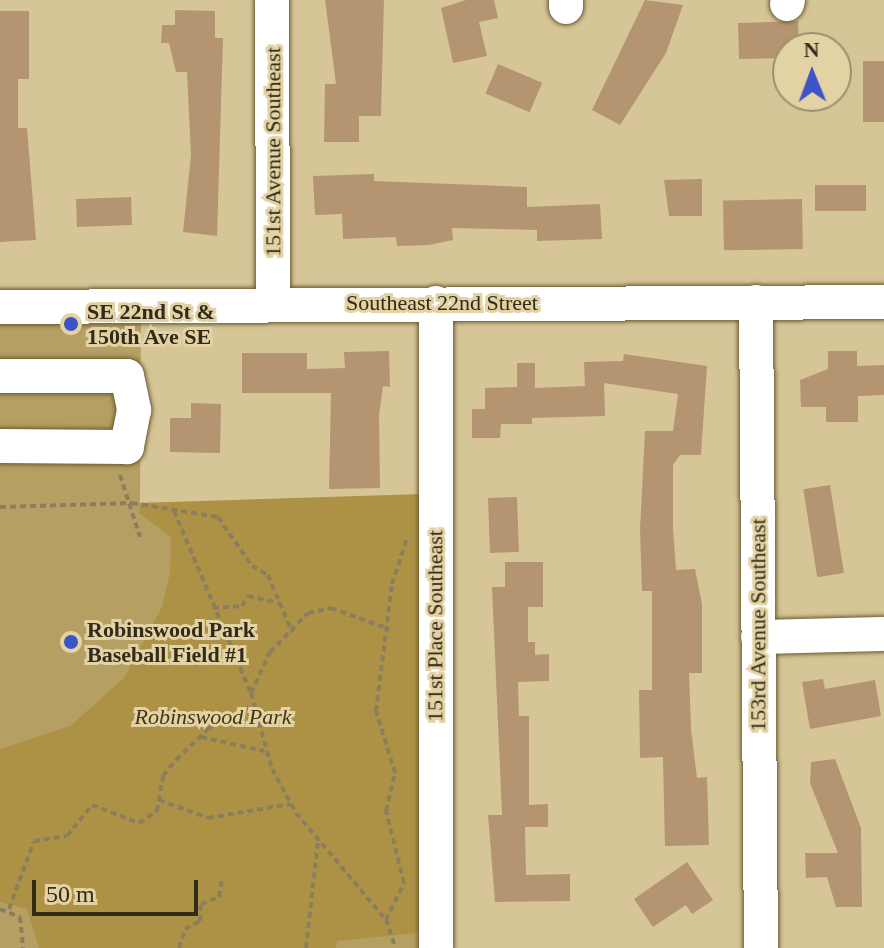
<!DOCTYPE html>
<html>
<head>
<meta charset="utf-8">
<style>
	body { margin:0 }
	#map { position:relative; width:884px; height:948px; overflow:hidden; background:#d6c597; font-family:Georgia,serif }
	div>[style] { position:absolute }
	.green>* { inset:0; background:#b59f63 }
	.forest>* { inset:0; background:#ad9245 }
	.building>* { inset:0; background:#b59571; transform-origin:0 0 }
	.path>* { height:4px; margin-top:-2px; transform-origin:0; background:repeating-linear-gradient(90deg,#8b7e5d 0 6px,transparent 0 10px) }
	.roads { filter:drop-shadow(0 0 2px #6a5b31) drop-shadow(0 0 2px #6a5b31) }
	.minor>* { height:34px; margin:-17px; padding:0 17px; transform-origin:17px; border-radius:17px; background:#fff }
	.dots>* { width:22px; height:22px; translate:-50% -50%; box-sizing:border-box; border:4px solid #e3d2a4; border-radius:50% }
	span { translate:-50% -50%; white-space:nowrap; text-align:center; line-height:1.15; -webkit-text-stroke:6px #e3d2a4; paint-order:stroke }
	.street-label { font-size:22px; color:#322b19 }
	.poi-label { font-size:22px; color:#322b19; font-weight:700 }
	.left { translate:0 -50%; text-align:left }
	.park-label { font-size:22px; color:#423615; font-style:italic }
	.north { position:absolute; left:772px; top:32px; width:80px; height:80px; box-sizing:border-box; background:#e3d2a4; border:2px solid #9c8f6c; border-radius:50%; rotate:359deg; font-size:22px; font-weight:700; line-height:32px; text-align:center; color:#322b19 }
	.north::after { content:''; display:block; margin:auto; width:28px; height:36px; background:#3d54c7; clip-path:polygon(50% 0,100% 100%,50% 72%,0 100%) }
	.scale { position:absolute; left:32px; top:880px; width:166px; height:36px; box-sizing:border-box; border:4px solid #322b19; border-top:0; padding-left:10px; font-size:24px; line-height:28px; white-space:nowrap; color:#322b19; -webkit-text-stroke:6px #e3d2a4; paint-order:stroke }
</style>
</head>
<body>
<div id="map">
	<div class="green">
		<i style="clip-path:polygon(141px 318px,140px 503px,424px 498px,427px 948px,0 948px,0 320px)"></i>
	</div>
	<div class="forest">
		<i style="clip-path:polygon(423px 494px,427px 932px,337px 941px,336px 948px,39px 948px,27px 909px,0 902px,0 749px,70px 726px,124px 678px,162px 607px,170px 573px,171px 537px,139px 513px,140px 503px)"></i>
	</div>
	<div class="building">
		<i style="clip-path:polygon(325px 0,384px 0,381px 116px,359px 116px,359px 142px,324px 142px,325px 84px,336px 84px)"></i>
		<i style="clip-path:polygon(466px 0,494px 0,498px 18px,479px 22px,487px 56px,453px 63px,441px 8px)"></i>
		<i style="clip-path:polygon(645px 0,683px 5px,666px 53px,620px 125px,592px 110px)"></i>
		<i style="clip-path:polygon(175px 10px,215px 11px,215px 38px,223px 38px,217px 236px,183px 232px,191px 155px,187px 72px,176px 72px,169px 43px,161px 43px,162px 25px,175px 25px)"></i>
		<i style="clip-path:polygon(0 11px,29px 11px,29px 79px,18px 79px,18px 128px,27px 128px,36px 240px,0 242px)"></i>
		<i style="clip-path:polygon(798px 21px,799px 48px,788px 48px,788px 58px,739px 59px,738px 23px)"></i>
		<i style="left:863px;top:61px;width:21px;height:61px"></i>
		<i style="left:498px;top:64px;width:48px;height:32px;rotate:23deg"></i>
		<i style="clip-path:polygon(374px 174px,374px 181px,527px 187px,527px 207px,600px 204px,602px 239px,537px 241px,537px 230px,452px 228px,453px 240px,429px 245px,397px 246px,396px 237px,343px 239px,342px 214px,315px 215px,313px 176px)"></i>
		<i style="clip-path:polygon(702px 179px,702px 216px,669px 216px,664px 180px)"></i>
		<i style="left:866px;top:185px;width:26px;height:51px;rotate:90deg"></i>
		<i style="left:131px;top:197px;width:28px;height:55px;rotate:88deg"></i>
		<i style="left:802px;top:199px;width:50px;height:79px;rotate:89deg"></i>
		<i style="clip-path:polygon(389px 351px,390px 387px,383px 386px,379px 416px,380px 488px,329px 489px,331px 393px,242px 393px,242px 353px,307px 353px,307px 369px,345px 368px,344px 352px)"></i>
		<i style="clip-path:polygon(828px 351px,857px 351px,857px 366px,884px 365px,884px 395px,858px 396px,858px 422px,826px 422px,826px 407px,801px 407px,800px 380px,828px 369px)"></i>
		<i style="clip-path:polygon(624px 354px,707px 366px,701px 455px,680px 455px,673px 465px,673px 529px,676px 570px,695px 569px,702px 604px,702px 673px,689px 673px,691px 729px,697px 778px,707px 777px,709px 845px,665px 846px,663px 757px,640px 758px,639px 690px,652px 690px,652px 591px,642px 591px,640px 529px,645px 431px,673px 431px,678px 394px,604px 383px,605px 416px,532px 418px,532px 424px,501px 424px,500px 438px,472px 438px,472px 409px,485px 409px,485px 388px,517px 387px,517px 363px,535px 363px,535px 388px,585px 386px,584px 362px,623px 361px)"></i>
		<i style="clip-path:polygon(191px 403px,221px 404px,220px 453px,170px 452px,170px 418px,191px 418px)"></i>
		<i style="left:830px;top:485px;width:89px;height:27px;rotate:81deg"></i>
		<i style="left:517px;top:497px;width:55px;height:29px;rotate:88deg"></i>
		<i style="clip-path:polygon(505px 562px,543px 562px,543px 607px,528px 607px,528px 642px,535px 642px,535px 655px,549px 654px,549px 681px,518px 682px,519px 716px,529px 716px,529px 805px,548px 804px,548px 827px,525px 827px,526px 875px,570px 874px,570px 901px,495px 902px,488px 815px,502px 815px,492px 587px,505px 587px)"></i>
		<i style="clip-path:polygon(823px 679px,825px 689px,875px 680px,881px 716px,810px 729px,802px 682px)"></i>
		<i style="clip-path:polygon(835px 759px,861px 828px,862px 907px,836px 907px,827px 877px,806px 878px,805px 853px,838px 853px,810px 783px,811px 762px)"></i>
		<i style="clip-path:polygon(687px 862px,713px 900px,692px 914px,686px 905px,653px 927px,634px 899px)"></i>
	</div>
	<div class="path">
		<i style="left:120px;top:475px;width:65px;rotate:72.1deg"></i>
		<i style="left:0;top:507px;width:132px;rotate:-1.7deg"></i>
		<i style="left:132px;top:503px;width:87px;rotate:9.2deg"></i>
		<i style="left:218px;top:517px;width:60px;rotate:55.2deg"></i>
		<i style="left:252px;top:566px;width:18px;rotate:29deg"></i>
		<i style="left:268px;top:575px;width:62px;rotate:67.2deg"></i>
		<i style="left:174px;top:511px;width:198px;rotate:67.1deg"></i>
		<i style="left:251px;top:693px;width:79px;rotate:74.6deg"></i>
		<i style="left:272px;top:769px;width:50px;rotate:61.4deg"></i>
		<i style="left:296px;top:813px;width:140px;rotate:49.9deg"></i>
		<i style="left:213px;top:608px;width:29px;rotate:-4deg"></i>
		<i style="left:242px;top:606px;width:12px;rotate:-59deg"></i>
		<i style="left:248px;top:596px;width:32px;rotate:13deg"></i>
		<i style="left:251px;top:693px;width:45px;rotate:-65.1deg"></i>
		<i style="left:270px;top:652px;width:54px;rotate:-45.7deg"></i>
		<i style="left:308px;top:613px;width:24px;rotate:-12deg"></i>
		<i style="left:331px;top:608px;width:62px;rotate:19.9deg"></i>
		<i style="left:201px;top:737px;width:65px;rotate:12.5deg"></i>
		<i style="left:159px;top:800px;width:52px;rotate:20.2deg"></i>
		<i style="left:208px;top:818px;width:84px;rotate:-9.6deg"></i>
		<i style="left:0;top:909px;width:22px;rotate:22deg"></i>
		<i style="left:20px;top:917px;width:31px;rotate:84deg"></i>
		<i style="left:9px;top:909px;width:72px;rotate:-69.8deg"></i>
		<i style="left:34px;top:841px;width:33px;rotate:-9deg"></i>
		<i style="left:67px;top:836px;width:40px;rotate:-51deg"></i>
		<i style="left:92px;top:805px;width:50px;rotate:21deg"></i>
		<i style="left:139px;top:823px;width:22px;rotate:-34deg"></i>
		<i style="left:157px;top:811px;width:36px;rotate:-80deg"></i>
		<i style="left:163px;top:776px;width:21px;rotate:-51deg"></i>
		<i style="left:176px;top:760px;width:45px;rotate:-44.1deg"></i>
		<i style="left:208px;top:729px;width:48px;rotate:-28.7deg"></i>
		<i style="left:394px;top:944px;width:25px;rotate:-108deg"></i>
		<i style="left:386px;top:920px;width:41px;rotate:-64.1deg"></i>
		<i style="left:404px;top:883px;width:74px;rotate:-104deg"></i>
		<i style="left:386px;top:811px;width:39px;rotate:-77deg"></i>
		<i style="left:395px;top:773px;width:65px;rotate:-107deg"></i>
		<i style="left:376px;top:711px;width:128px;rotate:-82.8deg"></i>
		<i style="left:392px;top:584px;width:48px;rotate:-71.9deg"></i>
		<i style="left:179px;top:948px;width:20px;rotate:-72deg"></i>
		<i style="left:185px;top:929px;width:17px;rotate:-28deg"></i>
		<i style="left:200px;top:921px;width:17px;rotate:-87deg"></i>
		<i style="left:201px;top:904px;width:19px;rotate:-21deg"></i>
		<i style="left:219px;top:897px;width:18px;rotate:-81deg"></i>
		<i style="left:306px;top:948px;width:108px;rotate:-83.6deg"></i>
	</div>
	<div class="roads">
		<div class="minor">
			<i style="left:272px;top:0;width:303px;rotate:89.8deg"></i>
			<i style="left:566px;top:0;width:7px;rotate:90deg"></i>
			<i style="left:787px;top:4px;width:4px;rotate:-76deg"></i>
			<i style="left:756px;top:302px;width:646px;rotate:89.56deg"></i>
			<i style="left:0;top:307px;width:884px;rotate:-0.32deg"></i>
			<i style="left:0;top:376px;width:127px"></i>
			<i style="left:127px;top:376px;width:35px;rotate:78deg"></i>
			<i style="left:134px;top:410px;width:38px;rotate:101deg"></i>
			<i style="left:127px;top:447px;width:127px;rotate:-179.5deg"></i>
			<i style="left:758px;top:637px;width:126px;rotate:-1.4deg"></i>
			<i style="left:436px;top:948px;width:645px;rotate:-90deg"></i>
		</div>
	</div>
	<div class="dots">
		<i style="left:71px;top:324px;background:#3d54c7"></i>
		<i style="left:71px;top:642px;background:#3d54c7"></i>
	</div>
	<div class="street-label">
		<span style="left:273px;top:152px;rotate:-90deg">151st Avenue Southeast</span>
		<span style="left:442px;top:303px">Southeast 22nd Street</span>
		<span style="left:758px;top:625px;rotate:-90deg">153rd Avenue Southeast</span>
		<span style="left:435px;top:626px;rotate:-90deg">151st Place Southeast</span>
	</div>
	<div class="poi-label">
		<span class="left" style="left:87px;top:324px">SE 22nd St &amp;<br>150th Ave SE</span>
		<span class="left" style="left:87px;top:642px">Robinswood Park<br>Baseball Field #1</span>
	</div>
	<div class="park-label">
		<span style="left:213px;top:717px">Robinswood Park</span>
	</div>
	<div class="north">N</div>
	<div class="scale">50 m</div>
</div>
</body>
</html>
